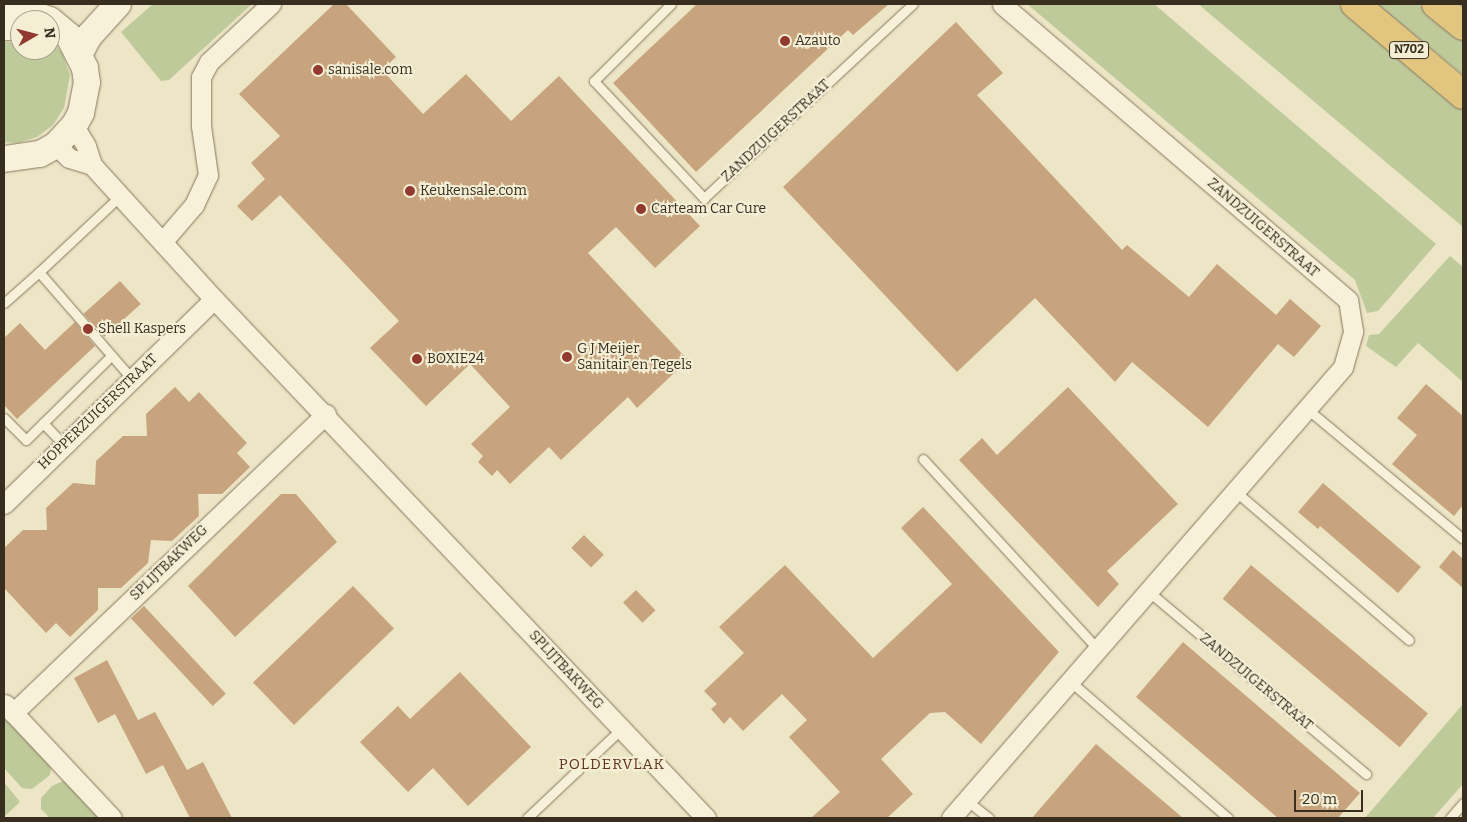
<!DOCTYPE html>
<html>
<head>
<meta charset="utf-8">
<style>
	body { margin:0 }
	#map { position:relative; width:1467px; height:822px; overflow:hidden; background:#ece5c6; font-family:Bitter,serif }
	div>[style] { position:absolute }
	.green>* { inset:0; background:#bfca9a }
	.building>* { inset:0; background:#c8a47e; transform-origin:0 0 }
	.roads { filter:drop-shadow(0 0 1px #86775d) drop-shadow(0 0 1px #86775d) }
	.service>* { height:9px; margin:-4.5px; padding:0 4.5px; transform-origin:4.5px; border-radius:4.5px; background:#f7f1d9 }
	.minor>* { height:19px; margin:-9.5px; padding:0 9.5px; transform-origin:9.5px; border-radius:9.5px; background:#f7f1d9 }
	.secondary>* { height:26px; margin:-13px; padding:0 13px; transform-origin:13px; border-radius:13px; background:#f7f1d9 }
	.trunk>* { height:28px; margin:-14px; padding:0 14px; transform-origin:14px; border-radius:14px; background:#e2c57e }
	.dots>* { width:14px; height:14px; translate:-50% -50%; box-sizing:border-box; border:2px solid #f4eed5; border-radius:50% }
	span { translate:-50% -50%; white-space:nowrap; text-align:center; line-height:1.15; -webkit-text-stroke:4px #f4eed5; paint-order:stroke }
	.shield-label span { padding:1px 4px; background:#f4eed5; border:1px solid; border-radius:4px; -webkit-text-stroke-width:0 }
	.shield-label { font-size:12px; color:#372e20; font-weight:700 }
	.poi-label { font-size:14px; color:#372e20 }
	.left { translate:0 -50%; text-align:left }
	.street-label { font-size:14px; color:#372e20 }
	.neighbourhood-label { font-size:15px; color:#623521; letter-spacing:1px }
	.frame { position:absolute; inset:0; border:5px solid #372e20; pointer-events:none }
	.north { position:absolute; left:10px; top:10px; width:50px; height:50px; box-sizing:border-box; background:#f4eed5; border:1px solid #a8a18d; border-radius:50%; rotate:82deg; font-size:14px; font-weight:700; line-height:20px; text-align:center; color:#372e20 }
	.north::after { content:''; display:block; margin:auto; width:18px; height:22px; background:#923930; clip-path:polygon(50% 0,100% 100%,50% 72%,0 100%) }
	.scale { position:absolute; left:1294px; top:790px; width:69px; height:22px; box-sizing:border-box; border:2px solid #372e20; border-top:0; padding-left:6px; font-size:15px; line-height:18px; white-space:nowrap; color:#372e20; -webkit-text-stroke:4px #f4eed5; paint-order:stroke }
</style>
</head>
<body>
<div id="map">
	<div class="green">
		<i style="clip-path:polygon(153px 4px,252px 4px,169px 80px,161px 81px,121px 32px)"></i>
		<i style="clip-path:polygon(1027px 4px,1154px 4px,1436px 244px,1378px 311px,1367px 313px,1355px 280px)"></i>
		<i style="clip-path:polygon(1198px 4px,1338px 4px,1463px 108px,1463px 227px)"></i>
		<i style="clip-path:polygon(1377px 4px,1418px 4px,1463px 41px,1463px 75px)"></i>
		<i style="clip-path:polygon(50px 38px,62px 53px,70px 75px,64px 108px,53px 125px,37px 137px,17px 143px,4px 142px,4px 42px,20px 43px,20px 50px,50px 50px)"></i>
		<i style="clip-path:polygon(1450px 256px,1463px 267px,1463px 382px,1418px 343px,1396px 367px,1366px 346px,1369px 335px,1379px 334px)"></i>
		<i style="clip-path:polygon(1463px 704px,1463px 784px,1433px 818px,1365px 818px)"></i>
		<i style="clip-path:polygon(4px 713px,51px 768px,50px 775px,32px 789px,22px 788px,4px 768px)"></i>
		<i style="clip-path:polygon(63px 781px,69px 784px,101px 818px,50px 818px,41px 809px,41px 798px,52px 786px)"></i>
		<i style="clip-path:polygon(4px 782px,20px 802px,4px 817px)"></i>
	</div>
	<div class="building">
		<i style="clip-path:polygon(334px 4px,346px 4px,396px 57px,382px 70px,423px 114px,466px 74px,511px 121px,559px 76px,700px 226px,655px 268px,616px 227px,588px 253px,688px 360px,637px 408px,628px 397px,561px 460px,549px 447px,510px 484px,497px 470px,492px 476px,478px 462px,483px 456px,471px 444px,510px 407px,470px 364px,426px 406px,370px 348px,399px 321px,280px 195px,252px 221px,237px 206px,265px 179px,251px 163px,280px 136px,239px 94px)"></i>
		<i style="clip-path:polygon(697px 4px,889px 4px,853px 35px,848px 30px,696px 172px,613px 83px)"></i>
		<i style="clip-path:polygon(956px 22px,1003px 73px,977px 95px,1122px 250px,1127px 245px,1189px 297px,1217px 264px,1276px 315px,1290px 299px,1321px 326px,1294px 357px,1278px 344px,1208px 427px,1132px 362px,1115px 382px,1035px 298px,957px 372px,783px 187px)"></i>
		<i style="left:120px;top:281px;width:31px;height:49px;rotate:48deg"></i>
		<i style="clip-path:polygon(75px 322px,95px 346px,17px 419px,4px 405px,4px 338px,20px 323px,45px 350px)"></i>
		<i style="clip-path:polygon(1426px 384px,1463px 416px,1463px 505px,1454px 516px,1392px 464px,1417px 435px,1397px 418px)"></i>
		<i style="clip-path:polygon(175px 387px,189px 402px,199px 392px,247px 443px,237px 453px,250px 467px,222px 494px,198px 494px,199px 516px,172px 541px,151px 540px,148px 563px,121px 588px,98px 588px,98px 610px,70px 637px,56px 623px,46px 633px,4px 588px,4px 548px,23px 530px,47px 530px,46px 508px,73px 483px,95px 485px,96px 461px,123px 436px,147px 436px,146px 414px)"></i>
		<i style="clip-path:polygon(1068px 387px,1178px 504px,1107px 571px,1119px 584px,1098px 607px,959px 460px,982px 438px,997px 455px)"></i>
		<i style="clip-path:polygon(1323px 483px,1421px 567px,1398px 593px,1320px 526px,1318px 529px,1298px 512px)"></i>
		<i style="clip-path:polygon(281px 494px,296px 494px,337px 542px,235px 637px,188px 586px)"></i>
		<i style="clip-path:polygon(923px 507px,1059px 652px,981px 744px,945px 712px,930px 713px,881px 759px,913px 794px,887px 818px,811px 818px,840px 792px,789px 737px,807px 720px,782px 694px,743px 731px,730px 717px,724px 724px,711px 709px,717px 704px,704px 691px,744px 653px,719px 627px,785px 565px,873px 658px,952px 584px,901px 528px)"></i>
		<i style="left:584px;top:535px;width:28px;height:18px;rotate:45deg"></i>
		<i style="clip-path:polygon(1453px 550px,1463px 559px,1463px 588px,1439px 567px)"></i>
		<i style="left:1251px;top:565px;width:231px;height:44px;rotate:40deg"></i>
		<i style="left:353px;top:586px;width:59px;height:139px;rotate:46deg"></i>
		<i style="left:636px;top:590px;width:28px;height:18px;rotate:46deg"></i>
		<i style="left:144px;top:606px;width:120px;height:18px;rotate:47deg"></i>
		<i style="clip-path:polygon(1183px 642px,1360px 793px,1338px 818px,1278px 818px,1136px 697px)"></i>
		<i style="clip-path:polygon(107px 660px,138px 720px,155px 712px,187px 770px,203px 762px,232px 818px,190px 818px,163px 765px,146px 774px,115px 714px,98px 723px,74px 678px)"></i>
		<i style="clip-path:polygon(460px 672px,531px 747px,468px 806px,433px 768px,408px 792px,360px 742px,398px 706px,410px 719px)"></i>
		<i style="clip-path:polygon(1096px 744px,1183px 818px,1032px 818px)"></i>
	</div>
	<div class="roads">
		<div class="service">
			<i style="left:671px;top:4px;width:109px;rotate:135deg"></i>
			<i style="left:594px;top:81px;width:161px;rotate:46.8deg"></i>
			<i style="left:704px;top:198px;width:285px;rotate:-42.9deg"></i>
			<i style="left:120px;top:196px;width:111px;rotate:136.8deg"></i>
			<i style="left:39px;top:272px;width:142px;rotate:49deg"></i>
			<i style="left:4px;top:303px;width:47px;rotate:-41.5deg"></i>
			<i style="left:1306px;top:408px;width:204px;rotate:39.8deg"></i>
			<i style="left:4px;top:418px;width:31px;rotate:45deg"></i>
			<i style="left:26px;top:440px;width:120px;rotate:-44.7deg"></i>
			<i style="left:43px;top:423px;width:30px;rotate:46deg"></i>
			<i style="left:923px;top:459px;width:258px;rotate:47.4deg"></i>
			<i style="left:1235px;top:491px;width:229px;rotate:40.6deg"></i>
			<i style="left:1148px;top:591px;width:285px;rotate:40deg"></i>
			<i style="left:1071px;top:682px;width:208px;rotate:40.9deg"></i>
			<i style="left:966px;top:800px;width:29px;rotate:38deg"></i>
			<i style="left:527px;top:818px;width:129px;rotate:-43.4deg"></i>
			<i style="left:1450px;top:818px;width:20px;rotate:-49deg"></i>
		</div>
		<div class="minor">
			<i style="left:74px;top:126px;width:23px;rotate:59deg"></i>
			<i style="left:86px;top:146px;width:20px;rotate:72deg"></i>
			<i style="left:92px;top:165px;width:181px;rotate:47.7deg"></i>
			<i style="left:214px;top:299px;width:715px;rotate:46.53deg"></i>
			<i style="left:56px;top:145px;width:18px;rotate:45deg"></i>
			<i style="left:69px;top:158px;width:24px;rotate:17deg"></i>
			<i style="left:163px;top:241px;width:48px;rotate:-49.3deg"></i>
			<i style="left:194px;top:205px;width:33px;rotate:-65deg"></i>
			<i style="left:208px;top:175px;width:49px;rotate:-98.1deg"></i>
			<i style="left:201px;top:126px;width:49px;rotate:-90deg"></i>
			<i style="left:201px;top:77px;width:17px;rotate:-62deg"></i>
			<i style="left:209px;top:62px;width:85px;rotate:-43.1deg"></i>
			<i style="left:4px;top:504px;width:293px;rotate:-44.3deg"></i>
			<i style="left:5px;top:704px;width:156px;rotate:46.8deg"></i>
			<i style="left:13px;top:713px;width:433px;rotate:-43.7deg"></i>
			<i style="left:951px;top:818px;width:598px;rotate:-49deg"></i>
			<i style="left:1343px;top:367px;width:37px;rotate:-74deg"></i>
			<i style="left:1353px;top:331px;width:31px;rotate:-99deg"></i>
			<i style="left:1348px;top:300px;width:455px;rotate:-139.5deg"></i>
		</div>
		<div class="secondary">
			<i style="left:4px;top:8px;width:14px"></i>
			<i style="left:18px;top:8px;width:33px;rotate:21deg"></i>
			<i style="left:4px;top:27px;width:16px"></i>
			<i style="left:80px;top:53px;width:19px;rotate:-62deg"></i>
			<i style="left:89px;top:36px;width:43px;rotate:-47.8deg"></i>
			<i style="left:4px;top:159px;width:36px;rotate:-8deg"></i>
			<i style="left:40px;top:154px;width:18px;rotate:-29deg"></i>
			<i style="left:56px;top:145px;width:26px;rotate:-47deg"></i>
			<i style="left:74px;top:126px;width:15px;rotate:-62deg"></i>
			<i style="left:81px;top:113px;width:31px;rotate:-79deg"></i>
			<i style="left:87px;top:83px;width:15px;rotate:-98deg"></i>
			<i style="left:85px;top:68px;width:36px;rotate:-117deg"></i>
			<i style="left:69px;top:36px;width:25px;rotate:-140deg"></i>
		</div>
		<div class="trunk">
			<i style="left:1355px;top:4px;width:141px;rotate:40.1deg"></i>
			<i style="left:1436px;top:4px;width:35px;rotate:39deg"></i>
		</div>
	</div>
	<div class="dots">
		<i style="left:785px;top:41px;background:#923930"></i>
		<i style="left:318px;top:70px;background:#923930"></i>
		<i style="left:410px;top:191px;background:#923930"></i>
		<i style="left:641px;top:209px;background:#923930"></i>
		<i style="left:88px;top:329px;background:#923930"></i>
		<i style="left:567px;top:357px;background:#923930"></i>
		<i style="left:417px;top:359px;background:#923930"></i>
	</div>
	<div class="shield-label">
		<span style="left:1409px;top:50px">N702</span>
	</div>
	<div class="poi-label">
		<span class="left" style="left:795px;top:41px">Azauto</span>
		<span class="left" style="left:328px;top:70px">sanisale.com</span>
		<span class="left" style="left:420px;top:191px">Keukensale.com</span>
		<span class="left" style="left:651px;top:209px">Carteam Car Cure</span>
		<span class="left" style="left:98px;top:329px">Shell Kaspers</span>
		<span class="left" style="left:577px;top:357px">G J Meijer<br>Sanitair en Tegels</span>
		<span class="left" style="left:427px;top:359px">BOXIE24</span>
	</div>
	<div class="street-label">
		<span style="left:776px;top:131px;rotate:-43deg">ZANDZUIGERSTRAAT</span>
		<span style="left:1263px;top:228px;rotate:41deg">ZANDZUIGERSTRAAT</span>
		<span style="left:98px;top:412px;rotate:-44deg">HOPPERZUIGERSTRAAT</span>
		<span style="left:169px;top:563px;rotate:-44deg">SPLIJTBAKWEG</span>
		<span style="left:566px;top:670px;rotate:47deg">SPLIJTBAKWEG</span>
		<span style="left:1256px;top:682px;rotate:40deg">ZANDZUIGERSTRAAT</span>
	</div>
	<div class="neighbourhood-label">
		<span style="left:612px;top:765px">POLDERVLAK</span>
	</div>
	<div class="frame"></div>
	<div class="north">N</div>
	<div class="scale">20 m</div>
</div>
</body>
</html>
